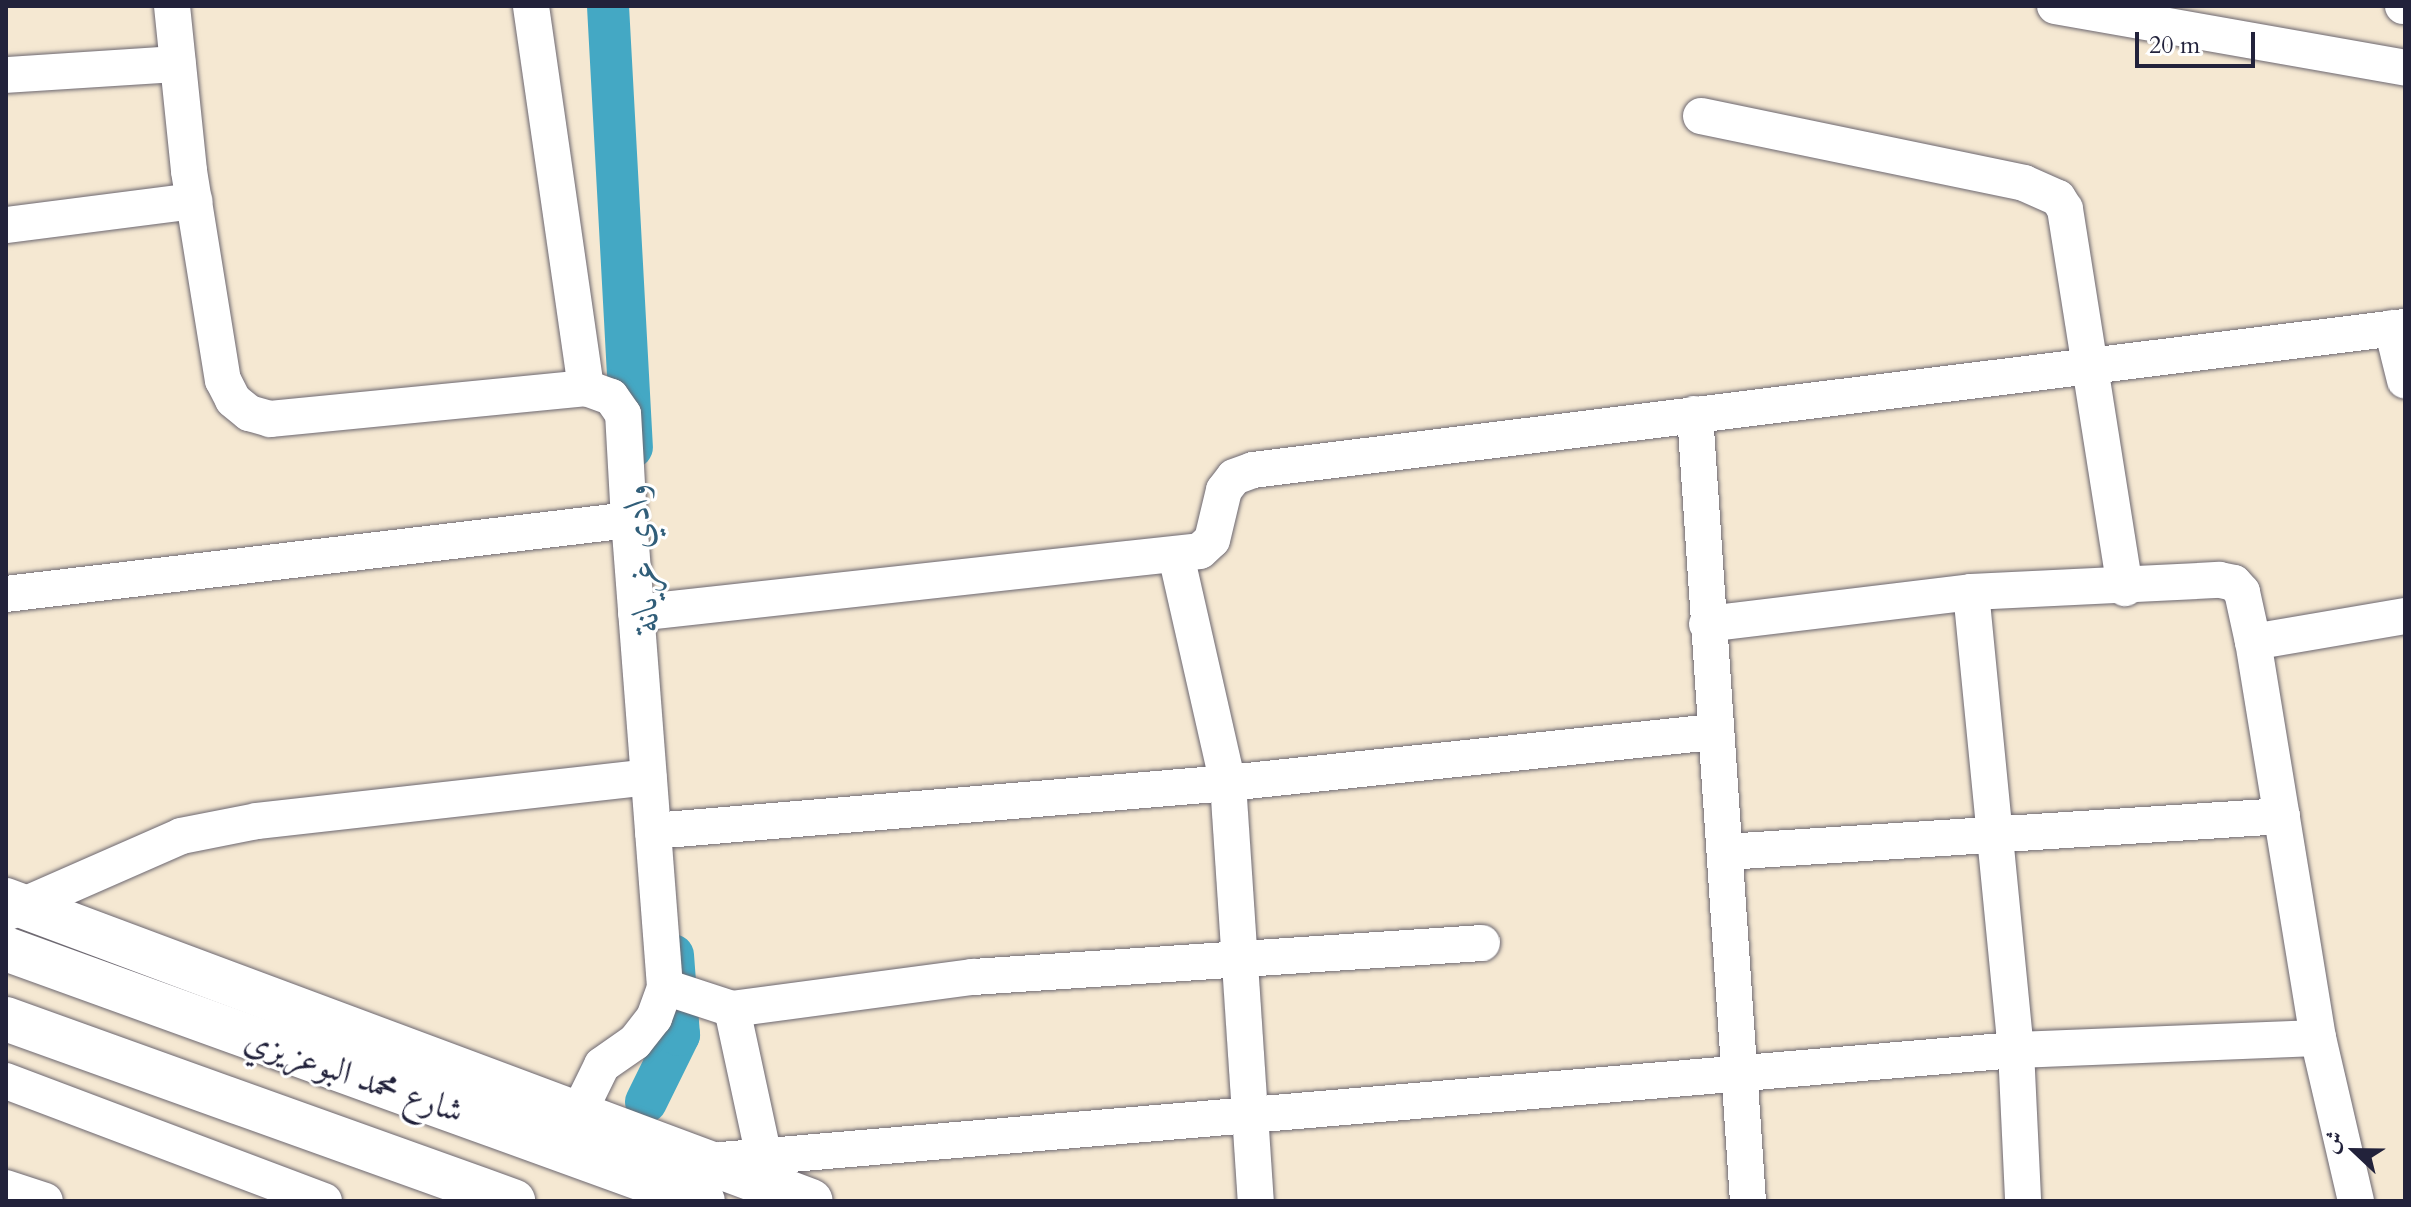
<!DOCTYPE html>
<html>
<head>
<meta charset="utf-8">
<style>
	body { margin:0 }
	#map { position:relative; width:2411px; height:1207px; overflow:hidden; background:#f5e8d2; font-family:Cardo,Amiri,serif }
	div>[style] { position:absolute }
	.canal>* { height:42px; margin:-21px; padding:0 21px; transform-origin:21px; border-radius:21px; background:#44a8c4 }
	.roads { filter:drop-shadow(0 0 2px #6c6770) drop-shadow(0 0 2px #6c6770) }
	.minor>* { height:36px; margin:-18px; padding:0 18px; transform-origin:18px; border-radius:18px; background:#fff }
	.secondary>* { height:44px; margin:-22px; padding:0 22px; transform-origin:22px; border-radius:22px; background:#fff }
	.trunk>* { height:44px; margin:-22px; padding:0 22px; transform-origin:22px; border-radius:22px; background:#fff }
	span { translate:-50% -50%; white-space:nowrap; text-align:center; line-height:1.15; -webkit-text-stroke:6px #fff; paint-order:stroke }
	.street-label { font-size:34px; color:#22223b }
	.water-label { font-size:36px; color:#315e79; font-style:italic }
	.frame { position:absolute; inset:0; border:8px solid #22223b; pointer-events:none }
	.north { position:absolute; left:2315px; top:1111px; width:80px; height:80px; -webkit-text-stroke:6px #fff; paint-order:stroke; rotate:292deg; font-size:22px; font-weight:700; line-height:32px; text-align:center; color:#22223b }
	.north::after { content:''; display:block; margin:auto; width:28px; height:36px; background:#22223b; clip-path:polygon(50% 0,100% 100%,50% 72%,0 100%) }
	.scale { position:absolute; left:2135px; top:32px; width:120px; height:36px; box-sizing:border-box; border:4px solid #22223b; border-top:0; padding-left:10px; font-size:24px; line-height:28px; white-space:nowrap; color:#22223b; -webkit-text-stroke:6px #fff; paint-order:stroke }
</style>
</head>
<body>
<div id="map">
	<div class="canal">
		<i style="left:608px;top:6px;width:442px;rotate:86.9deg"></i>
		<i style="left:646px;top:1102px;width:75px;rotate:-63.8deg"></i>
		<i style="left:679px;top:1035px;width:80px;rotate:-94.3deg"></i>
	</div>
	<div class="roads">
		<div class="minor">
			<i style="left:172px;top:6px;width:166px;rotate:84.1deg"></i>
			<i style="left:189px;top:171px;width:212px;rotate:80.8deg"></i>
			<i style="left:223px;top:380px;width:22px;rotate:63deg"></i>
			<i style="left:233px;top:400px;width:21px;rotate:39deg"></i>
			<i style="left:249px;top:413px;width:22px;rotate:16deg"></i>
			<i style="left:270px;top:419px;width:318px;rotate:-5.6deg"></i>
			<i style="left:586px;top:388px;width:386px;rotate:-98.2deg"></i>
			<i style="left:2055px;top:6px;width:355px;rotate:10deg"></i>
			<i style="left:2403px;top:6px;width:2px"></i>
			<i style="left:6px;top:75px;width:172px;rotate:-3.7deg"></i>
			<i style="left:1701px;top:116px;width:330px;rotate:11.7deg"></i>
			<i style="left:2024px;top:183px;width:37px;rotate:24deg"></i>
			<i style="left:2058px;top:198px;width:13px;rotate:58deg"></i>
			<i style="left:2065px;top:209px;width:384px;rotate:81deg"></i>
			<i style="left:6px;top:225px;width:190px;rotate:-7.3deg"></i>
			<i style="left:2392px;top:328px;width:54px;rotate:76deg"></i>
			<i style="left:1695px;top:414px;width:789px;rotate:86.15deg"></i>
			<i style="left:1176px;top:555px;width:234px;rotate:77.2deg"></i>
			<i style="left:1228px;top:783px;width:419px;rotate:86.2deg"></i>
			<i style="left:1971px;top:592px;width:460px;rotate:84.4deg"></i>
			<i style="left:2016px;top:1050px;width:151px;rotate:87.3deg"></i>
			<i style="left:6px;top:594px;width:627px;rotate:-6.77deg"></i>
			<i style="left:629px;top:520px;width:106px;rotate:-93.2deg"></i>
			<i style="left:623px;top:414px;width:21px;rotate:-125deg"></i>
			<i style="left:611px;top:397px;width:27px;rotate:-160deg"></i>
			<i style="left:636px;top:613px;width:567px;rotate:-6.27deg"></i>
			<i style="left:1200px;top:551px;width:16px;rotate:-43deg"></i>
			<i style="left:1212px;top:540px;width:51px;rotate:-76.5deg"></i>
			<i style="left:1224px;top:490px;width:16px;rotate:-52deg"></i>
			<i style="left:1234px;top:477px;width:20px;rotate:-20deg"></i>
			<i style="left:1253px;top:470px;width:1161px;rotate:-7.08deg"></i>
			<i style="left:1707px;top:624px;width:266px;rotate:-6.9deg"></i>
			<i style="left:1971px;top:592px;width:249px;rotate:-2.8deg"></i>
			<i style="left:2220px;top:580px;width:14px;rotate:12deg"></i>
			<i style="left:2234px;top:583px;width:12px;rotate:48deg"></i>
			<i style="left:2242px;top:592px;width:51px;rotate:77.6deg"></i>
			<i style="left:653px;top:831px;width:577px;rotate:-4.77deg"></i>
			<i style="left:1228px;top:783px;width:488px;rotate:-6deg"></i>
			<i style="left:1726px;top:852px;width:557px;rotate:-3.7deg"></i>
			<i style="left:6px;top:913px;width:191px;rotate:-23.7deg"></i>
			<i style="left:181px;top:836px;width:77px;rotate:-11.2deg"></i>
			<i style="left:257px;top:821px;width:394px;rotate:-6.4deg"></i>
			<i style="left:665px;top:987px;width:71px;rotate:18.2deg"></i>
			<i style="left:6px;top:1081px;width:340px;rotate:20.7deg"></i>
			<i style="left:579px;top:1112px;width:52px;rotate:-63.9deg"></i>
			<i style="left:602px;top:1065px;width:40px;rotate:-34.9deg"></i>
			<i style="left:635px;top:1042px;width:31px;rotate:-52deg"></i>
			<i style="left:654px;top:1018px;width:33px;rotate:-70deg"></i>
			<i style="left:665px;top:987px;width:468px;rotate:-94.4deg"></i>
			<i style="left:764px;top:1157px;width:151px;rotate:-102.2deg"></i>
			<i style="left:732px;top:1009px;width:243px;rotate:-7.6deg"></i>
			<i style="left:973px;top:977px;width:510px;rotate:-3.82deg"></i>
			<i style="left:711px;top:1167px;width:12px;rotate:-35deg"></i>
			<i style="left:721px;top:1160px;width:1300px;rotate:-4.86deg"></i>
			<i style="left:2016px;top:1050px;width:302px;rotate:-2.3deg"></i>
			<i style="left:6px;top:1188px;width:41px;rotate:18.4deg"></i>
			<i style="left:2356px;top:1201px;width:167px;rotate:-103.1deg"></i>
			<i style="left:2318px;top:1038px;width:401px;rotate:-99.3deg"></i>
			<i style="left:2253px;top:642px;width:154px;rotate:-9.7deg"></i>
		</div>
		<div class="secondary">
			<i style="left:6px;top:900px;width:859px;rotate:20.5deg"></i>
		</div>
		<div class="trunk">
			<i style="left:6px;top:949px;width:741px;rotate:19.88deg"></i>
			<i style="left:6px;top:1019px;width:539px;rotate:19.75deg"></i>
		</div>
	</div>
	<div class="street-label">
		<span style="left:354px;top:1076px;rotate:19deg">شارع محمد البوعزيزي</span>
	</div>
	<div class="water-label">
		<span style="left:641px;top:558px;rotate:-95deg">وادي غريانة</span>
	</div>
	<div class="frame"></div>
	<div class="north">ش</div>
	<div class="scale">20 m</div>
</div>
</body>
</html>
